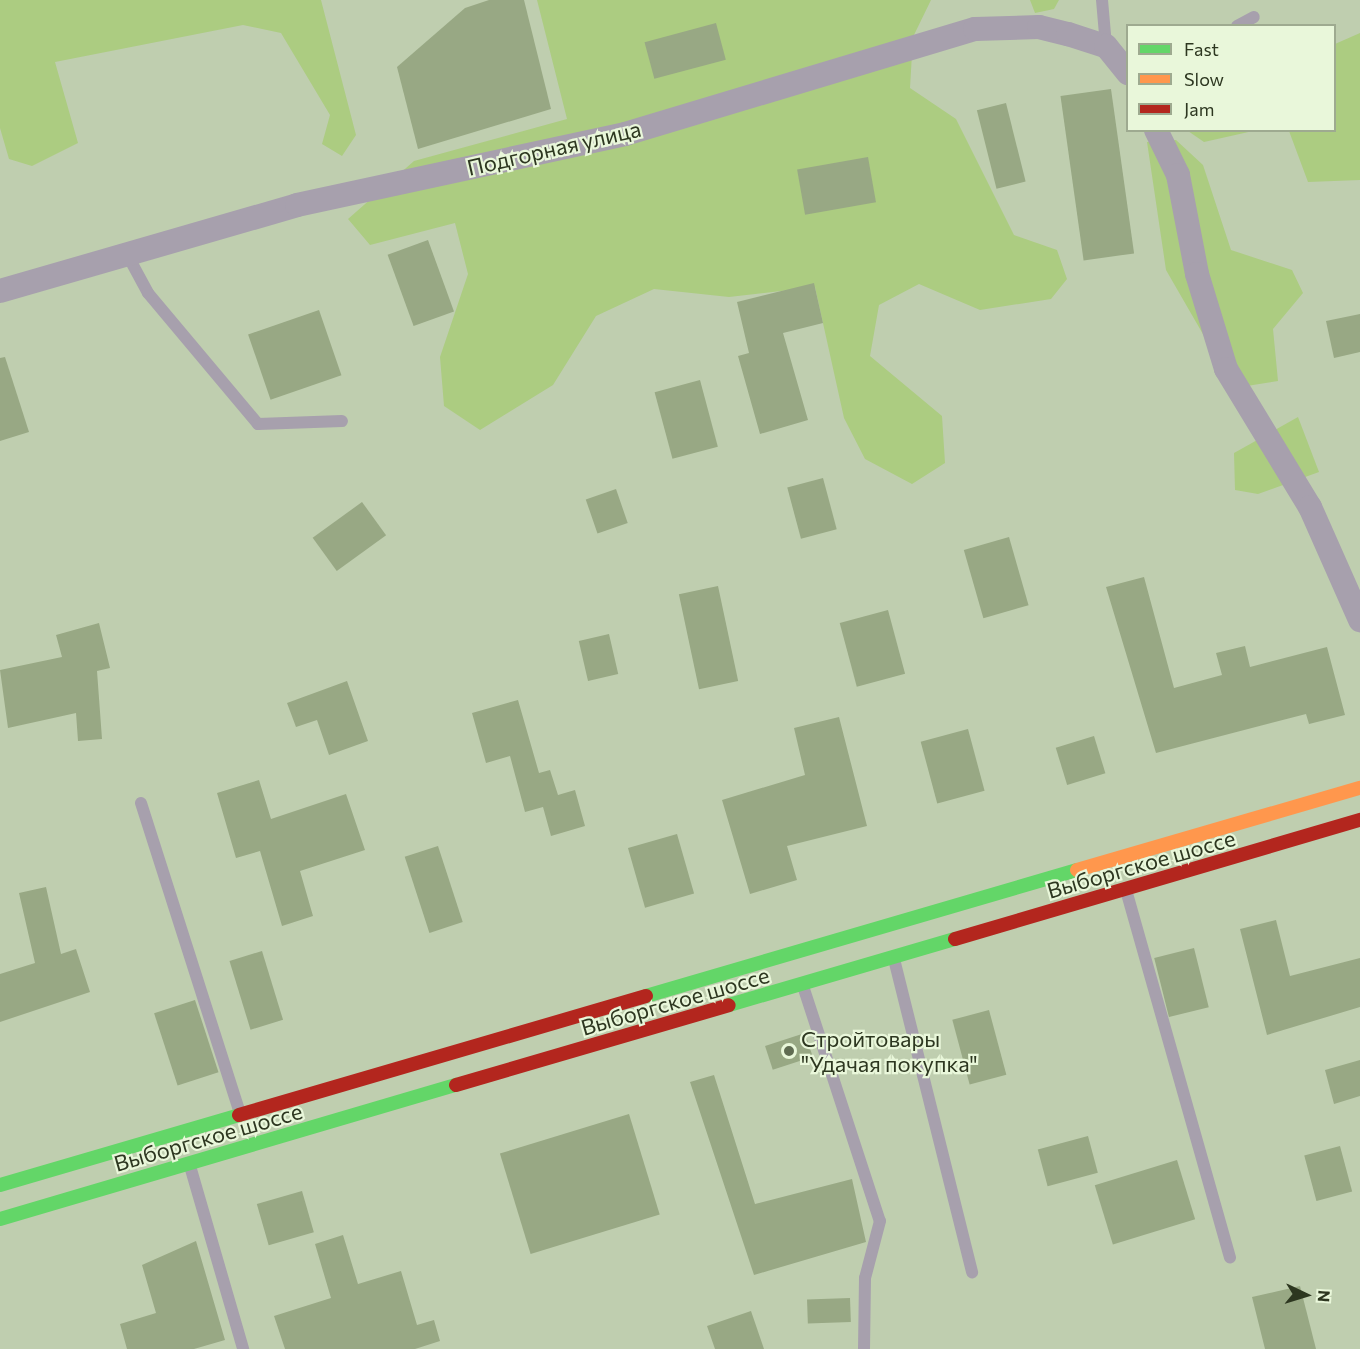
<!DOCTYPE html>
<html>
<head>
<meta charset="utf-8">
<style>
	body { margin:0 }
	#map { position:relative; width:1360px; height:1349px; overflow:hidden; background:#bfceaf; font-family:Commissioner,sans-serif }
	div>[style] { position:absolute }
	.green>* { inset:0; background:#accc81 }
	.building>* { inset:0; background:#98a884; transform-origin:0 0 }
	.lane>* { height:12px; margin:-6px; padding:0 6px; transform-origin:6px; border-radius:6px; background:#a7a0ad }
	.street>* { height:24px; margin:-12px; padding:0 12px; transform-origin:12px; border-radius:12px; background:#a7a0ad }
	.fast>* { height:14px; margin:-7px; padding:0 7px; transform-origin:7px; border-radius:7px; background:#63d668 }
	.slow>* { height:14px; margin:-7px; padding:0 7px; transform-origin:7px; border-radius:7px; background:#ff974d }
	.jam>* { height:14px; margin:-7px; padding:0 7px; transform-origin:7px; border-radius:7px; background:#b3261e }
	.dots>* { width:16px; height:16px; translate:-50% -50%; box-sizing:border-box; border:3px solid #e9f7da; border-radius:50% }
	span { translate:-50% -50%; white-space:nowrap; text-align:center; line-height:1.15; -webkit-text-stroke:4.5px #e9f7da; paint-order:stroke }
	.street-label { font-size:22px; color:#2d3720 }
	.poi-label { font-size:22px; color:#2d3720 }
	.left { translate:0 -50%; text-align:left }
	.legend { position:absolute; left:1126px; top:24px; width:210px; height:108px; box-sizing:border-box; background:#e9f7da; border:2px solid #9eaa90; margin:0; padding:8px 10px; list-style:none; font-size:18px; color:#2d3720 }
	.legend li { display:flex; align-items:center; gap:12px; height:30px }
	.legend b { width:30px; border:2px solid #9eaa90 }
	.north { position:absolute; left:1276px; top:1265px; width:60px; height:60px; -webkit-text-stroke:4px #e9f7da; paint-order:stroke; rotate:94deg; font-size:16px; font-weight:700; line-height:24px; text-align:center; color:#2d3720 }
	.north::after { content:''; display:block; margin:auto; width:21px; height:27px; background:#2d3720; clip-path:polygon(50% 0,100% 100%,50% 72%,0 100%) }
</style>
</head>
<body>
<div id="map">
	<div class="green">
		<i style="clip-path:polygon(0 0,321px 0,356px 135px,342px 156px,322px 144px,330px 115px,281px 33px,243px 25px,55px 62px,78px 143px,32px 166px,9px 159px,0 128px)"></i>
		<i style="clip-path:polygon(537px 0,931px 0,913px 37px,910px 88px,956px 119px,1014px 235px,1057px 250px,1067px 279px,1051px 299px,980px 310px,919px 284px,879px 305px,870px 356px,942px 416px,945px 463px,912px 484px,865px 459px,844px 418px,815px 287px,729px 297px,654px 289px,596px 316px,553px 385px,480px 430px,444px 406px,440px 357px,468px 274px,455px 223px,370px 245px,348px 219px,414px 161px,567px 119px)"></i>
		<i style="clip-path:polygon(1030px 0,1059px 0,1054px 9px,1035px 13px)"></i>
		<i style="clip-path:polygon(1360px 33px,1360px 180px,1308px 182px,1289px 131px,1334px 130px,1335px 44px)"></i>
		<i style="clip-path:polygon(1188px 131px,1253px 131px,1204px 142px)"></i>
		<i style="clip-path:polygon(1176px 140px,1203px 165px,1231px 250px,1292px 270px,1303px 293px,1273px 329px,1278px 381px,1234px 388px,1166px 270px,1147px 142px)"></i>
		<i style="clip-path:polygon(1298px 417px,1319px 472px,1258px 494px,1235px 490px,1234px 453px)"></i>
	</div>
	<div class="building">
		<i style="clip-path:polygon(489px 0,524px 0,551px 109px,418px 149px,397px 67px,465px 8px)"></i>
		<i style="left:716px;top:23px;width:38px;height:74px;rotate:75deg"></i>
		<i style="left:1111px;top:89px;width:166px;height:51px;rotate:82deg"></i>
		<i style="left:1006px;top:103px;width:81px;height:30px;rotate:76deg"></i>
		<i style="left:868px;top:157px;width:46px;height:72px;rotate:80deg"></i>
		<i style="left:428px;top:240px;width:76px;height:43px;rotate:70deg"></i>
		<i style="clip-path:polygon(814px 283px,823px 323px,783px 333px,808px 420px,760px 434px,738px 356px,749px 353px,737px 302px)"></i>
		<i style="left:319px;top:310px;width:69px;height:75px;rotate:71deg"></i>
		<i style="clip-path:polygon(1360px 314px,1360px 352px,1334px 358px,1326px 321px)"></i>
		<i style="clip-path:polygon(5px 357px,29px 432px,0 441px,0 358px)"></i>
		<i style="left:700px;top:380px;width:69px;height:47px;rotate:75deg"></i>
		<i style="left:823px;top:478px;width:53px;height:37px;rotate:75deg"></i>
		<i style="left:616px;top:489px;width:36px;height:32px;rotate:71deg"></i>
		<i style="left:362px;top:502px;width:41px;height:61px;rotate:54deg"></i>
		<i style="left:1009px;top:537px;width:71px;height:47px;rotate:74deg"></i>
		<i style="clip-path:polygon(1144px 577px,1174px 688px,1222px 675px,1216px 653px,1245px 646px,1250px 667px,1327px 647px,1345px 715px,1309px 724px,1306px 714px,1156px 753px,1106px 587px)"></i>
		<i style="left:718px;top:586px;width:97px;height:40px;rotate:78deg"></i>
		<i style="left:888px;top:610px;width:66px;height:50px;rotate:75deg"></i>
		<i style="clip-path:polygon(99px 623px,110px 668px,97px 671px,102px 739px,78px 741px,76px 713px,8px 728px,0 670px,62px 657px,56px 635px)"></i>
		<i style="left:609px;top:634px;width:41px;height:31px;rotate:77deg"></i>
		<i style="clip-path:polygon(347px 681px,368px 741px,329px 755px,317px 720px,296px 727px,287px 703px)"></i>
		<i style="clip-path:polygon(518px 700px,539px 773px,550px 770px,558px 795px,575px 790px,585px 826px,551px 836px,543px 807px,525px 812px,510px 756px,486px 763px,472px 713px)"></i>
		<i style="clip-path:polygon(839px 717px,867px 826px,787px 846px,797px 880px,750px 894px,722px 800px,805px 775px,794px 728px)"></i>
		<i style="left:968px;top:729px;width:64px;height:49px;rotate:75deg"></i>
		<i style="left:1094px;top:736px;width:39px;height:40px;rotate:73deg"></i>
		<i style="clip-path:polygon(259px 780px,271px 819px,346px 794px,365px 850px,300px 871px,313px 916px,282px 926px,260px 851px,236px 858px,217px 793px)"></i>
		<i style="left:677px;top:834px;width:62px;height:51px;rotate:74deg"></i>
		<i style="left:438px;top:846px;width:80px;height:35px;rotate:72deg"></i>
		<i style="clip-path:polygon(46px 887px,61px 954px,76px 949px,90px 992px,0 1022px,0 974px,35px 963px,19px 893px)"></i>
		<i style="clip-path:polygon(1276px 920px,1290px 976px,1360px 958px,1360px 1007px,1267px 1035px,1240px 929px)"></i>
		<i style="left:1194px;top:948px;width:61px;height:41px;rotate:76deg"></i>
		<i style="left:262px;top:951px;width:72px;height:34px;rotate:73deg"></i>
		<i style="left:195px;top:1000px;width:76px;height:43px;rotate:72deg"></i>
		<i style="left:989px;top:1010px;width:67px;height:38px;rotate:75deg"></i>
		<i style="left:805px;top:1033px;width:25px;height:42px;rotate:72deg"></i>
		<i style="clip-path:polygon(1360px 1060px,1360px 1096px,1334px 1104px,1325px 1070px)"></i>
		<i style="clip-path:polygon(714px 1075px,755px 1204px,852px 1179px,866px 1242px,754px 1275px,690px 1082px)"></i>
		<i style="left:629px;top:1114px;width:105px;height:135px;rotate:73deg"></i>
		<i style="left:1088px;top:1136px;width:38px;height:52px;rotate:75deg"></i>
		<i style="left:1340px;top:1146px;width:47px;height:37px;rotate:75deg"></i>
		<i style="left:1177px;top:1160px;width:62px;height:86px;rotate:73deg"></i>
		<i style="left:302px;top:1191px;width:43px;height:47px;rotate:74deg"></i>
		<i style="clip-path:polygon(343px 1235px,358px 1284px,401px 1271px,417px 1325px,434px 1320px,440px 1341px,415px 1349px,285px 1349px,274px 1316px,331px 1298px,315px 1244px)"></i>
		<i style="clip-path:polygon(196px 1241px,225px 1340px,194px 1349px,127px 1349px,120px 1324px,156px 1313px,142px 1265px)"></i>
		<i style="clip-path:polygon(1300px 1286px,1316px 1349px,1265px 1349px,1252px 1297px)"></i>
		<i style="left:850px;top:1298px;width:24px;height:43px;rotate:88deg"></i>
		<i style="clip-path:polygon(751px 1311px,764px 1349px,715px 1349px,707px 1326px)"></i>
	</div>
	<div class="lane">
		<i style="left:1102px;top:0;width:46px;rotate:85deg"></i>
		<i style="left:1237px;top:26px;width:19px;rotate:-28deg"></i>
		<i style="left:128px;top:256px;width:42px;rotate:61.6deg"></i>
		<i style="left:148px;top:293px;width:171px;rotate:50deg"></i>
		<i style="left:258px;top:424px;width:84px;rotate:-2deg"></i>
		<i style="left:141px;top:803px;width:325px;rotate:72.3deg"></i>
		<i style="left:1126px;top:890px;width:382px;rotate:74.2deg"></i>
		<i style="left:894px;top:959px;width:323px;rotate:76deg"></i>
		<i style="left:803px;top:986px;width:247px;rotate:71.9deg"></i>
		<i style="left:880px;top:1221px;width:59px;rotate:104.7deg"></i>
		<i style="left:865px;top:1278px;width:71px;rotate:90.8deg"></i>
		<i style="left:190px;top:1166px;width:191px;rotate:73.8deg"></i>
	</div>
	<div class="street">
		<i style="left:1156px;top:130px;width:50px;rotate:63.9deg"></i>
		<i style="left:1178px;top:175px;width:101px;rotate:79.1deg"></i>
		<i style="left:1197px;top:274px;width:99px;rotate:73deg"></i>
		<i style="left:1226px;top:369px;width:162px;rotate:58.7deg"></i>
		<i style="left:1310px;top:507px;width:124px;rotate:66.1deg"></i>
		<i style="left:0;top:291px;width:309px;rotate:-16.1deg"></i>
		<i style="left:297px;top:205px;width:336px;rotate:-12.2deg"></i>
		<i style="left:625px;top:134px;width:365px;rotate:-16.7deg"></i>
		<i style="left:975px;top:29px;width:64px;rotate:-1.8deg"></i>
		<i style="left:1039px;top:27px;width:30px;rotate:14deg"></i>
		<i style="left:1068px;top:34px;width:40px;rotate:18deg"></i>
		<i style="left:1106px;top:46px;width:35px;rotate:51deg"></i>
	</div>
	<div class="fast">
		<i style="left:646px;top:996px;width:449px;rotate:-16.3deg"></i>
		<i style="left:729px;top:1005px;width:235px;rotate:-16.3deg"></i>
		<i style="left:0;top:1185px;width:249px;rotate:-16.3deg"></i>
		<i style="left:0;top:1219px;width:475px;rotate:-16.4deg"></i>
	</div>
	<div class="slow">
		<i style="left:1077px;top:870px;width:295px;rotate:-16.2deg"></i>
	</div>
	<div class="jam">
		<i style="left:955px;top:939px;width:422px;rotate:-16.4deg"></i>
		<i style="left:456px;top:1085px;width:284px;rotate:-16.3deg"></i>
		<i style="left:239px;top:1115px;width:424px;rotate:-16.3deg"></i>
	</div>
	<div class="dots">
		<i style="left:789px;top:1051px;background:#606c52"></i>
	</div>
	<div class="street-label">
		<span style="left:554px;top:148px;rotate:-13deg">Подгорная улица</span>
		<span style="left:1141px;top:864px;rotate:-16deg">Выборгское шоссе</span>
		<span style="left:675px;top:1001px;rotate:-16deg">Выборгское шоссе</span>
		<span style="left:208px;top:1137px;rotate:-16deg">Выборгское шоссе</span>
	</div>
	<div class="poi-label">
		<span class="left" style="left:801px;top:1051px">Cтройтовары<br>"Удачая покупка"</span>
	</div>
	<ul class="legend">
	<li><b style="height:8px;background:#63d668"></b>Fast</li>
	<li><b style="height:8px;background:#ff974d"></b>Slow</li>
	<li><b style="height:8px;background:#b3261e"></b>Jam</li>
	</ul>
	<div class="north">N</div>
</div>
</body>
</html>
